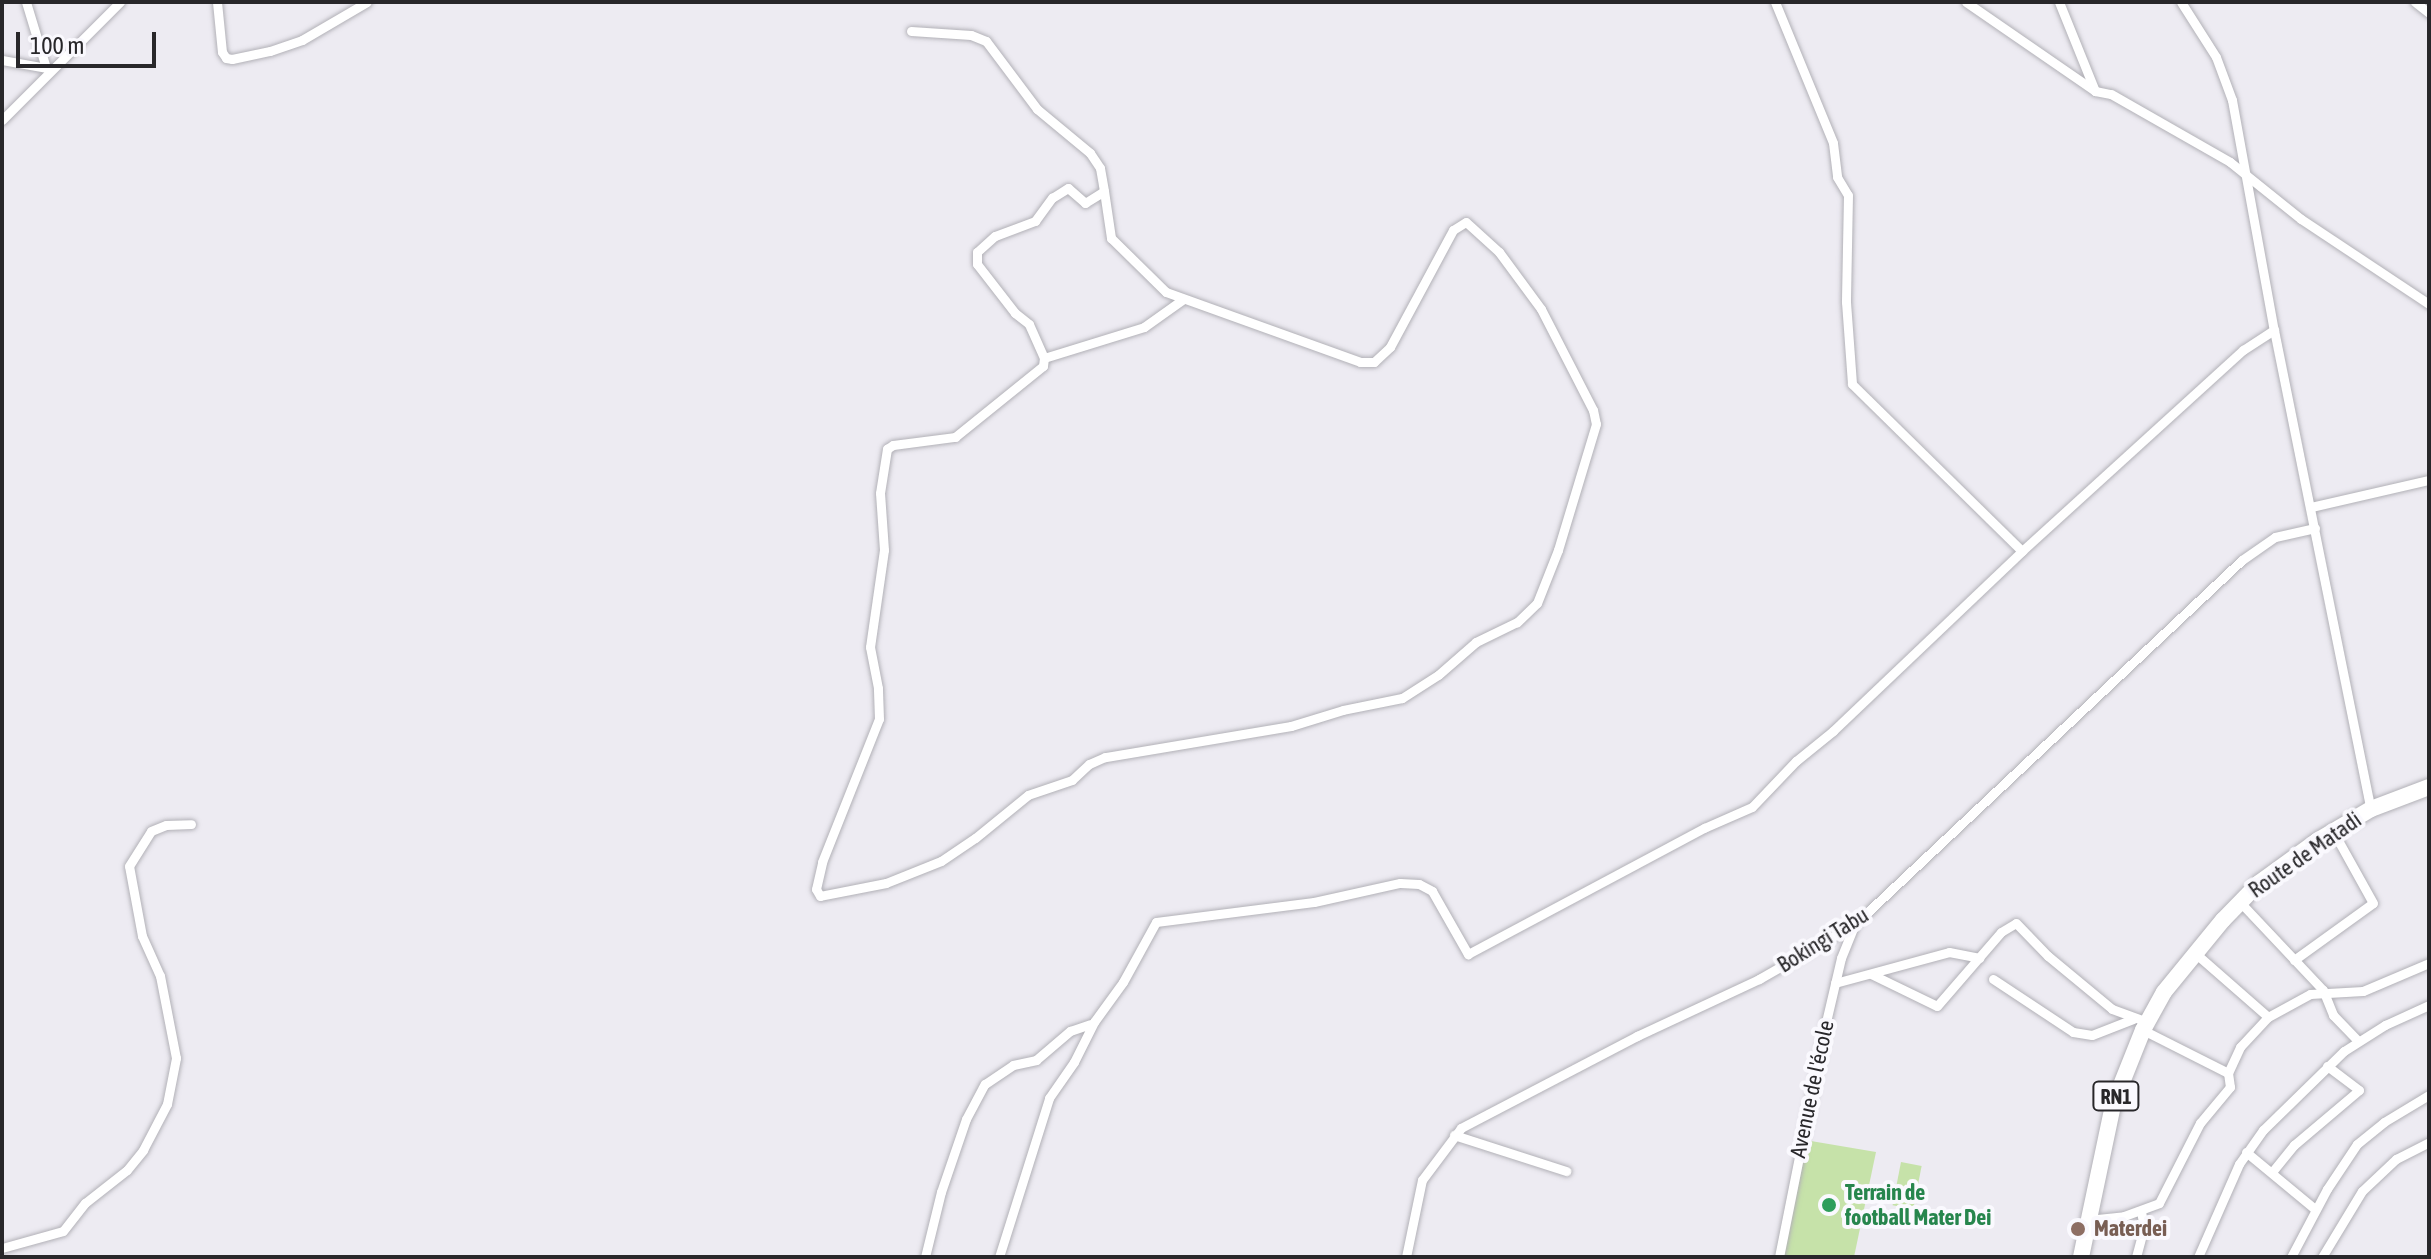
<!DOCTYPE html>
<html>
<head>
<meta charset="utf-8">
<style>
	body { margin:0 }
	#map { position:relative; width:2431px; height:1259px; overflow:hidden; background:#edebf2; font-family:"Asap Condensed",sans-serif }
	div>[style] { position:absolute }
	.green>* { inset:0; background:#c6e2a9; transform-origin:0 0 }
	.roads { filter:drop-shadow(0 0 2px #b2b1b7) drop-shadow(0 0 2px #b2b1b7) }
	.street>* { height:9px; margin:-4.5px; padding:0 4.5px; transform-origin:4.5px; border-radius:4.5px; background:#fff }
	.highway>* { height:16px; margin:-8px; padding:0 8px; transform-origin:8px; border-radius:8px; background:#fff }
	.dots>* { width:22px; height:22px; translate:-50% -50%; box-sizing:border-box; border:4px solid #faf9fe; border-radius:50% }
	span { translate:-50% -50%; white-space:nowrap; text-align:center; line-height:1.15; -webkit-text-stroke:8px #faf9fe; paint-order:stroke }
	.shield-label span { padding:2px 6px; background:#faf9fe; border:2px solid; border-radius:6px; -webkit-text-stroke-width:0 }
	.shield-label { font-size:20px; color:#28272a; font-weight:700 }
	.street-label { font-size:22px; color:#28272a }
	.leisure-label { font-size:22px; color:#27864d; font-weight:700 }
	.left { translate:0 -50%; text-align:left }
	.education-label { font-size:22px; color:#785e54; font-weight:700 }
	.frame { position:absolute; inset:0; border:4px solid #28272a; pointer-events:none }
	.scale { position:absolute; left:16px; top:32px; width:140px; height:36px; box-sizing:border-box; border:4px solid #28272a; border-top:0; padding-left:10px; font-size:24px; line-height:28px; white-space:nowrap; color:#28272a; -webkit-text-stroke:6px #faf9fe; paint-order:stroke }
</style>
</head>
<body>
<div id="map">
	<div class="green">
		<i style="clip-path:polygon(1805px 1140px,1876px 1152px,1854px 1257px,1782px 1257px)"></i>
		<i style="left:1901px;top:1162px;width:21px;height:44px;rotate:11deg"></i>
	</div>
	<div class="roads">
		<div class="street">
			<i style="left:26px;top:2px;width:69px;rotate:73.1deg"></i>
			<i style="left:217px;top:2px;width:50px;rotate:84.3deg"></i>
			<i style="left:222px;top:52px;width:7px;rotate:56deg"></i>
			<i style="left:226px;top:58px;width:6px;rotate:9deg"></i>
			<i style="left:232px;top:59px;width:39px;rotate:-12deg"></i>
			<i style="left:270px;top:51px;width:34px;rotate:-19deg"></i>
			<i style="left:302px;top:40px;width:75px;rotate:-30.3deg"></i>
			<i style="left:1775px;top:2px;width:152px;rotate:67.6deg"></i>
			<i style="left:1833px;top:143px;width:34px;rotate:83deg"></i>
			<i style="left:1837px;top:177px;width:21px;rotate:59deg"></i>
			<i style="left:1848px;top:195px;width:107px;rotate:91.1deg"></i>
			<i style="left:1846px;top:302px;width:82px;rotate:85.8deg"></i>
			<i style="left:1852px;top:384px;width:238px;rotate:44.5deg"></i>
			<i style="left:1966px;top:2px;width:157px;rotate:34.6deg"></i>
			<i style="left:2095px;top:91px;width:16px;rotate:11deg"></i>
			<i style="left:2111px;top:94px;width:137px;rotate:29.7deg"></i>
			<i style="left:2230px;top:162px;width:91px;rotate:38.8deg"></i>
			<i style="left:2301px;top:219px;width:154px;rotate:33.6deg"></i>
			<i style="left:2059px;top:2px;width:96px;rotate:68deg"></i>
			<i style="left:2181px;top:2px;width:65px;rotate:57.5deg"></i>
			<i style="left:2216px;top:57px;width:46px;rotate:69.6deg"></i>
			<i style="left:2232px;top:100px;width:234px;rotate:79.7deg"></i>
			<i style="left:2274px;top:330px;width:489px;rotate:78.6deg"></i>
			<i style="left:2415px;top:2px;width:18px;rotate:38deg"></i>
			<i style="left:911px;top:31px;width:60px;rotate:3.8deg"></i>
			<i style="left:971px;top:35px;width:16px;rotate:22deg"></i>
			<i style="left:986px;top:41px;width:85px;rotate:53.1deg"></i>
			<i style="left:1037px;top:109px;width:69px;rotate:39.7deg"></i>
			<i style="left:1090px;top:153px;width:18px;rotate:56deg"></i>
			<i style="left:1100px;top:168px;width:23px;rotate:80deg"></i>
			<i style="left:1104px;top:191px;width:48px;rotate:81.5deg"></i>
			<i style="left:1111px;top:238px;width:77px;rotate:44.5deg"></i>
			<i style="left:1166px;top:292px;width:206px;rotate:19.8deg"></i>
			<i style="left:1360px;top:362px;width:14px"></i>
			<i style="left:1374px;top:362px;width:22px;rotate:-43deg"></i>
			<i style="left:1390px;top:347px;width:133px;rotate:-61.7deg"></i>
			<i style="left:1453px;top:230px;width:15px;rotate:-32deg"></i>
			<i style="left:1466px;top:222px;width:45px;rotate:42.3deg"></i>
			<i style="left:1499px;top:252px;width:71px;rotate:53.6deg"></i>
			<i style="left:1541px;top:309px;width:114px;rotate:62.8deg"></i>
			<i style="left:1593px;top:410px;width:14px;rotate:78deg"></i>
			<i style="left:1596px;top:424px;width:132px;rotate:106.8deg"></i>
			<i style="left:1558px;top:550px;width:57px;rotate:111.6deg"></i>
			<i style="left:1537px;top:603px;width:28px;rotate:136deg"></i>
			<i style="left:1517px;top:622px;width:46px;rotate:154deg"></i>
			<i style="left:1476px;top:642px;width:50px;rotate:139deg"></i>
			<i style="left:1438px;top:675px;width:43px;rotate:147.4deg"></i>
			<i style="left:1402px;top:698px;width:60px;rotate:168.5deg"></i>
			<i style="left:1343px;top:710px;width:54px;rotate:162.9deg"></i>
			<i style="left:1291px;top:726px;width:189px;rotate:170.5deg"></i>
			<i style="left:1105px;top:757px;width:17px;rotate:156deg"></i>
			<i style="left:1089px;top:764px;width:23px;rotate:137deg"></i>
			<i style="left:1072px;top:780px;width:46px;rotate:161.2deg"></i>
			<i style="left:1028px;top:795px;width:68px;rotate:140.9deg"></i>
			<i style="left:975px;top:838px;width:41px;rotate:145.9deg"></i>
			<i style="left:941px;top:861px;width:59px;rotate:158.2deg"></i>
			<i style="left:886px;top:883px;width:67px;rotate:168.9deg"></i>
			<i style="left:820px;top:896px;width:8px;rotate:-120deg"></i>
			<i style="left:816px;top:889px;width:28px;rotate:-77deg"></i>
			<i style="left:822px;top:862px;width:154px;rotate:-68.3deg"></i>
			<i style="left:879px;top:719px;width:31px;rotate:-92deg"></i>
			<i style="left:878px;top:688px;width:42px;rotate:-101deg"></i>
			<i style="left:870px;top:647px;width:98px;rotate:-81.8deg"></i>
			<i style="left:884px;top:550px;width:57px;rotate:-94deg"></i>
			<i style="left:880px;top:493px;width:45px;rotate:-81deg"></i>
			<i style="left:887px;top:449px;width:7px;rotate:-34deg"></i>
			<i style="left:893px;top:445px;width:63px;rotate:-7.4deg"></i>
			<i style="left:955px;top:437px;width:113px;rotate:-38.9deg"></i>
			<i style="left:1043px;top:366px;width:8px;rotate:-83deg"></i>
			<i style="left:1044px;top:358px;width:37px;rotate:-114deg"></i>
			<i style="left:1029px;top:324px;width:18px;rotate:-142deg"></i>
			<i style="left:1015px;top:313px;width:62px;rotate:-127.8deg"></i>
			<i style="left:977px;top:264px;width:12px;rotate:-90deg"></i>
			<i style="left:977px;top:252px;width:24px;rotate:-42deg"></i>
			<i style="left:995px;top:236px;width:43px;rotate:-20.6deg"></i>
			<i style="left:1035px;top:221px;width:29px;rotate:-54deg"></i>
			<i style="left:1052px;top:198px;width:19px;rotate:-32deg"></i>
			<i style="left:1068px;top:188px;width:23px;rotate:41deg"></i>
			<i style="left:1085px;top:203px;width:22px;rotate:-32deg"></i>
			<i style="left:2px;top:60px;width:46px;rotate:10.1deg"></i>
			<i style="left:2px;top:120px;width:167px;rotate:-45deg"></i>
			<i style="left:1044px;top:358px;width:105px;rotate:-17.2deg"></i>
			<i style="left:1144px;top:327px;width:47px;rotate:-35.4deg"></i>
			<i style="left:2311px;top:507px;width:121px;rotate:-12.9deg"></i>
			<i style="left:2239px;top:901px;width:122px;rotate:46.7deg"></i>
			<i style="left:2323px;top:990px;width:27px;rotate:68deg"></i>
			<i style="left:2333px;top:1015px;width:36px;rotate:46deg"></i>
			<i style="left:2195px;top:953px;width:97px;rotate:41.2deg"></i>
			<i style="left:2294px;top:960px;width:97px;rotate:-35.8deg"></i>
			<i style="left:2373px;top:903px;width:82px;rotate:-119.1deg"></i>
			<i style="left:1871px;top:974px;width:73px;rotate:25.9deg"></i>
			<i style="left:1937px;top:1006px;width:98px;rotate:-49.1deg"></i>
			<i style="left:2001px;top:932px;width:17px;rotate:-31deg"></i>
			<i style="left:2016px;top:923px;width:46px;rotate:45.9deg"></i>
			<i style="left:2048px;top:956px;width:83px;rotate:39.6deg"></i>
			<i style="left:2112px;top:1009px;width:37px;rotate:20deg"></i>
			<i style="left:1993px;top:979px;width:96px;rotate:33.5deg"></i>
			<i style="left:2073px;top:1032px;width:19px;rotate:9deg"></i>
			<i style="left:2092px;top:1035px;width:44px;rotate:-21.3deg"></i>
			<i style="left:1835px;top:983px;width:118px;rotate:-15.2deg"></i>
			<i style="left:1949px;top:952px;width:31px;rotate:11deg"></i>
			<i style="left:2143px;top:1030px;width:95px;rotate:26.8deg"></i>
			<i style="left:1454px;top:1135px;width:118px;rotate:17.8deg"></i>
			<i style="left:2246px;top:1152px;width:89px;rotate:39.6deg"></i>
			<i style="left:2272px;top:1172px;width:35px;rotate:-51deg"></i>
			<i style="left:2294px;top:1145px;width:85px;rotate:-40.2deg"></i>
			<i style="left:2359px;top:1090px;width:40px;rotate:-143deg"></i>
			<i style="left:2088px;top:1220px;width:36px;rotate:-6deg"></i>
			<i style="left:2124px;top:1216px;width:37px;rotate:-20deg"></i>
			<i style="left:2159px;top:1203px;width:90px;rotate:-62.9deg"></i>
			<i style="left:2200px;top:1123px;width:47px;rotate:-50.2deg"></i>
			<i style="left:2230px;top:1087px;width:14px;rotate:-98deg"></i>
			<i style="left:2228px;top:1073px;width:29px;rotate:-65deg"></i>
			<i style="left:2240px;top:1047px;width:41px;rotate:-47deg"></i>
			<i style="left:2268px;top:1017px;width:48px;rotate:-28.7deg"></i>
			<i style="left:2310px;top:994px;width:53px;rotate:-3.2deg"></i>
			<i style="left:2363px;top:991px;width:72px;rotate:-23deg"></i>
			<i style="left:2px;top:1248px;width:63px;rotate:-15.6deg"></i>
			<i style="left:63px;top:1231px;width:36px;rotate:-52deg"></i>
			<i style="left:85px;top:1203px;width:53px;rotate:-38.2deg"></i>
			<i style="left:127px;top:1170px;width:26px;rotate:-51deg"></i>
			<i style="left:143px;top:1150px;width:52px;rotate:-62.4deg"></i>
			<i style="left:167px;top:1104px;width:47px;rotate:-78.9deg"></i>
			<i style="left:176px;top:1058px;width:84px;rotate:-101deg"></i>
			<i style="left:160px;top:976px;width:44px;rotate:-114.2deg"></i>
			<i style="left:142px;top:936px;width:71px;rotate:-100.5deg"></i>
			<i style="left:129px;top:866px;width:41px;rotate:-57.8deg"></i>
			<i style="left:151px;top:831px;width:16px;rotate:-22deg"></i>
			<i style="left:166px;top:825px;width:25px;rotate:-2deg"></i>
			<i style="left:925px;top:1257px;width:67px;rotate:-76.2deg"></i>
			<i style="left:941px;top:1192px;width:77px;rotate:-71.1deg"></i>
			<i style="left:966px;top:1119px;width:40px;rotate:-62deg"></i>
			<i style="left:985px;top:1084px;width:34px;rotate:-34deg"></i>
			<i style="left:1013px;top:1065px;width:24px;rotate:-12deg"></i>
			<i style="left:1036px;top:1060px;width:45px;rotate:-40.5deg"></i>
			<i style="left:1070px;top:1031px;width:21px;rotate:-19deg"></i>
			<i style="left:999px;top:1257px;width:167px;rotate:-72.5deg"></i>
			<i style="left:1049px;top:1098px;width:44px;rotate:-55.2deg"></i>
			<i style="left:1074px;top:1062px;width:45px;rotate:-63.4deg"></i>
			<i style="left:1094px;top:1022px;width:49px;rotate:-54.1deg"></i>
			<i style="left:1123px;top:982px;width:68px;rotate:-61.2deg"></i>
			<i style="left:1156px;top:922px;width:159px;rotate:-7.2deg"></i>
			<i style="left:1314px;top:902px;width:88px;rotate:-12.5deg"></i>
			<i style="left:1400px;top:883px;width:19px;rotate:3deg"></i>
			<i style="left:1419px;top:884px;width:15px;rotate:28deg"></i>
			<i style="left:1432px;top:891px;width:73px;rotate:60.3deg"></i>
			<i style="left:1468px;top:954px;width:268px;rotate:-28.1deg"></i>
			<i style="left:1704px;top:828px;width:52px;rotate:-23.6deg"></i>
			<i style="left:1752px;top:807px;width:64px;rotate:-46.3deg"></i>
			<i style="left:1796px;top:761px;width:48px;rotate:-39deg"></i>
			<i style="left:1833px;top:731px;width:261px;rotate:-43.6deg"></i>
			<i style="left:2022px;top:551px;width:299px;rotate:-42.3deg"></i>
			<i style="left:2243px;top:350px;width:37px;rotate:-33deg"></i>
			<i style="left:1406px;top:1257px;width:79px;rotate:-78.3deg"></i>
			<i style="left:1422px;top:1180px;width:65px;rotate:-53.1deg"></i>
			<i style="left:1461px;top:1128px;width:199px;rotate:-27.6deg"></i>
			<i style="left:1637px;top:1036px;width:135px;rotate:-25deg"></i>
			<i style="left:1759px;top:979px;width:111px;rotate:-29.8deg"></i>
			<i style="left:1855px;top:924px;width:531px;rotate:-43.25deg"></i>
			<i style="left:2242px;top:560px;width:40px;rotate:-34.9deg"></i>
			<i style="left:2275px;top:537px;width:41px;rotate:-12.7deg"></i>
			<i style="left:1779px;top:1257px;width:240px;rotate:-78.7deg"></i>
			<i style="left:1826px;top:1022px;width:66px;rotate:-76.8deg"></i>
			<i style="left:1841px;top:958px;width:37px;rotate:-68deg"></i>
			<i style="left:2136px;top:1257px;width:31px;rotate:-75deg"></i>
			<i style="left:2144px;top:1227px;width:16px;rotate:-101deg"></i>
			<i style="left:2198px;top:1257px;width:102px;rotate:-66.2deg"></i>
			<i style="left:2239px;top:1164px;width:42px;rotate:-54.8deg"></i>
			<i style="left:2263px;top:1130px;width:113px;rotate:-44.3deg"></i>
			<i style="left:2344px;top:1051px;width:49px;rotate:-32.4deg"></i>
			<i style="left:2385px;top:1025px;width:48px;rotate:-24.4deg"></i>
			<i style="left:2291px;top:1257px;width:77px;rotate:-62.1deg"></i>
			<i style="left:2327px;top:1189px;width:54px;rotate:-56.3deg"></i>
			<i style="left:2357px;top:1144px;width:35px;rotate:-39deg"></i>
			<i style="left:2384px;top:1122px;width:52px;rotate:-31deg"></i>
			<i style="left:2322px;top:1257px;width:77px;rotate:-58.8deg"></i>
			<i style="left:2362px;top:1191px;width:47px;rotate:-43.3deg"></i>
			<i style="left:2396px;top:1159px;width:37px;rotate:-27deg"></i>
		</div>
		<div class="highway">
			<i style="left:2081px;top:1257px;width:155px;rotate:-78.1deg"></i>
			<i style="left:2113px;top:1105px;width:81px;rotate:-68.2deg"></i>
			<i style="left:2143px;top:1030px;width:43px;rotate:-61.1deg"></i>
			<i style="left:2164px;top:992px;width:93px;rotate:-50.7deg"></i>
			<i style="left:2223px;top:920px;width:52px;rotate:-45.8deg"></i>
			<i style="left:2259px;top:883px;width:72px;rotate:-35.9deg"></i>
			<i style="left:2317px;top:841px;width:63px;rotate:-30.7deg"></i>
			<i style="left:2371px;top:809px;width:62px;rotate:-20.8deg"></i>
		</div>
	</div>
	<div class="dots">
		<i style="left:1829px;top:1205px;background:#2e9e5b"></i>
		<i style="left:2078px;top:1229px;background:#8d6e63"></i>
	</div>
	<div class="shield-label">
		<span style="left:2116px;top:1096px">RN1</span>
	</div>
	<div class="street-label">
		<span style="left:2305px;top:855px;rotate:-35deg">Route de Matadi</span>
		<span style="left:1823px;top:940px;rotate:-32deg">Bokingi Tabu</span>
		<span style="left:1812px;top:1089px;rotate:-78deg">Avenue de l'école</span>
	</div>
	<div class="leisure-label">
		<span class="left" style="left:1845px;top:1205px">Terrain de<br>football Mater Dei</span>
	</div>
	<div class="education-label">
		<span class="left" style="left:2094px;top:1229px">Materdei</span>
	</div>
	<div class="frame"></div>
	<div class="scale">100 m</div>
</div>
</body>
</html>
